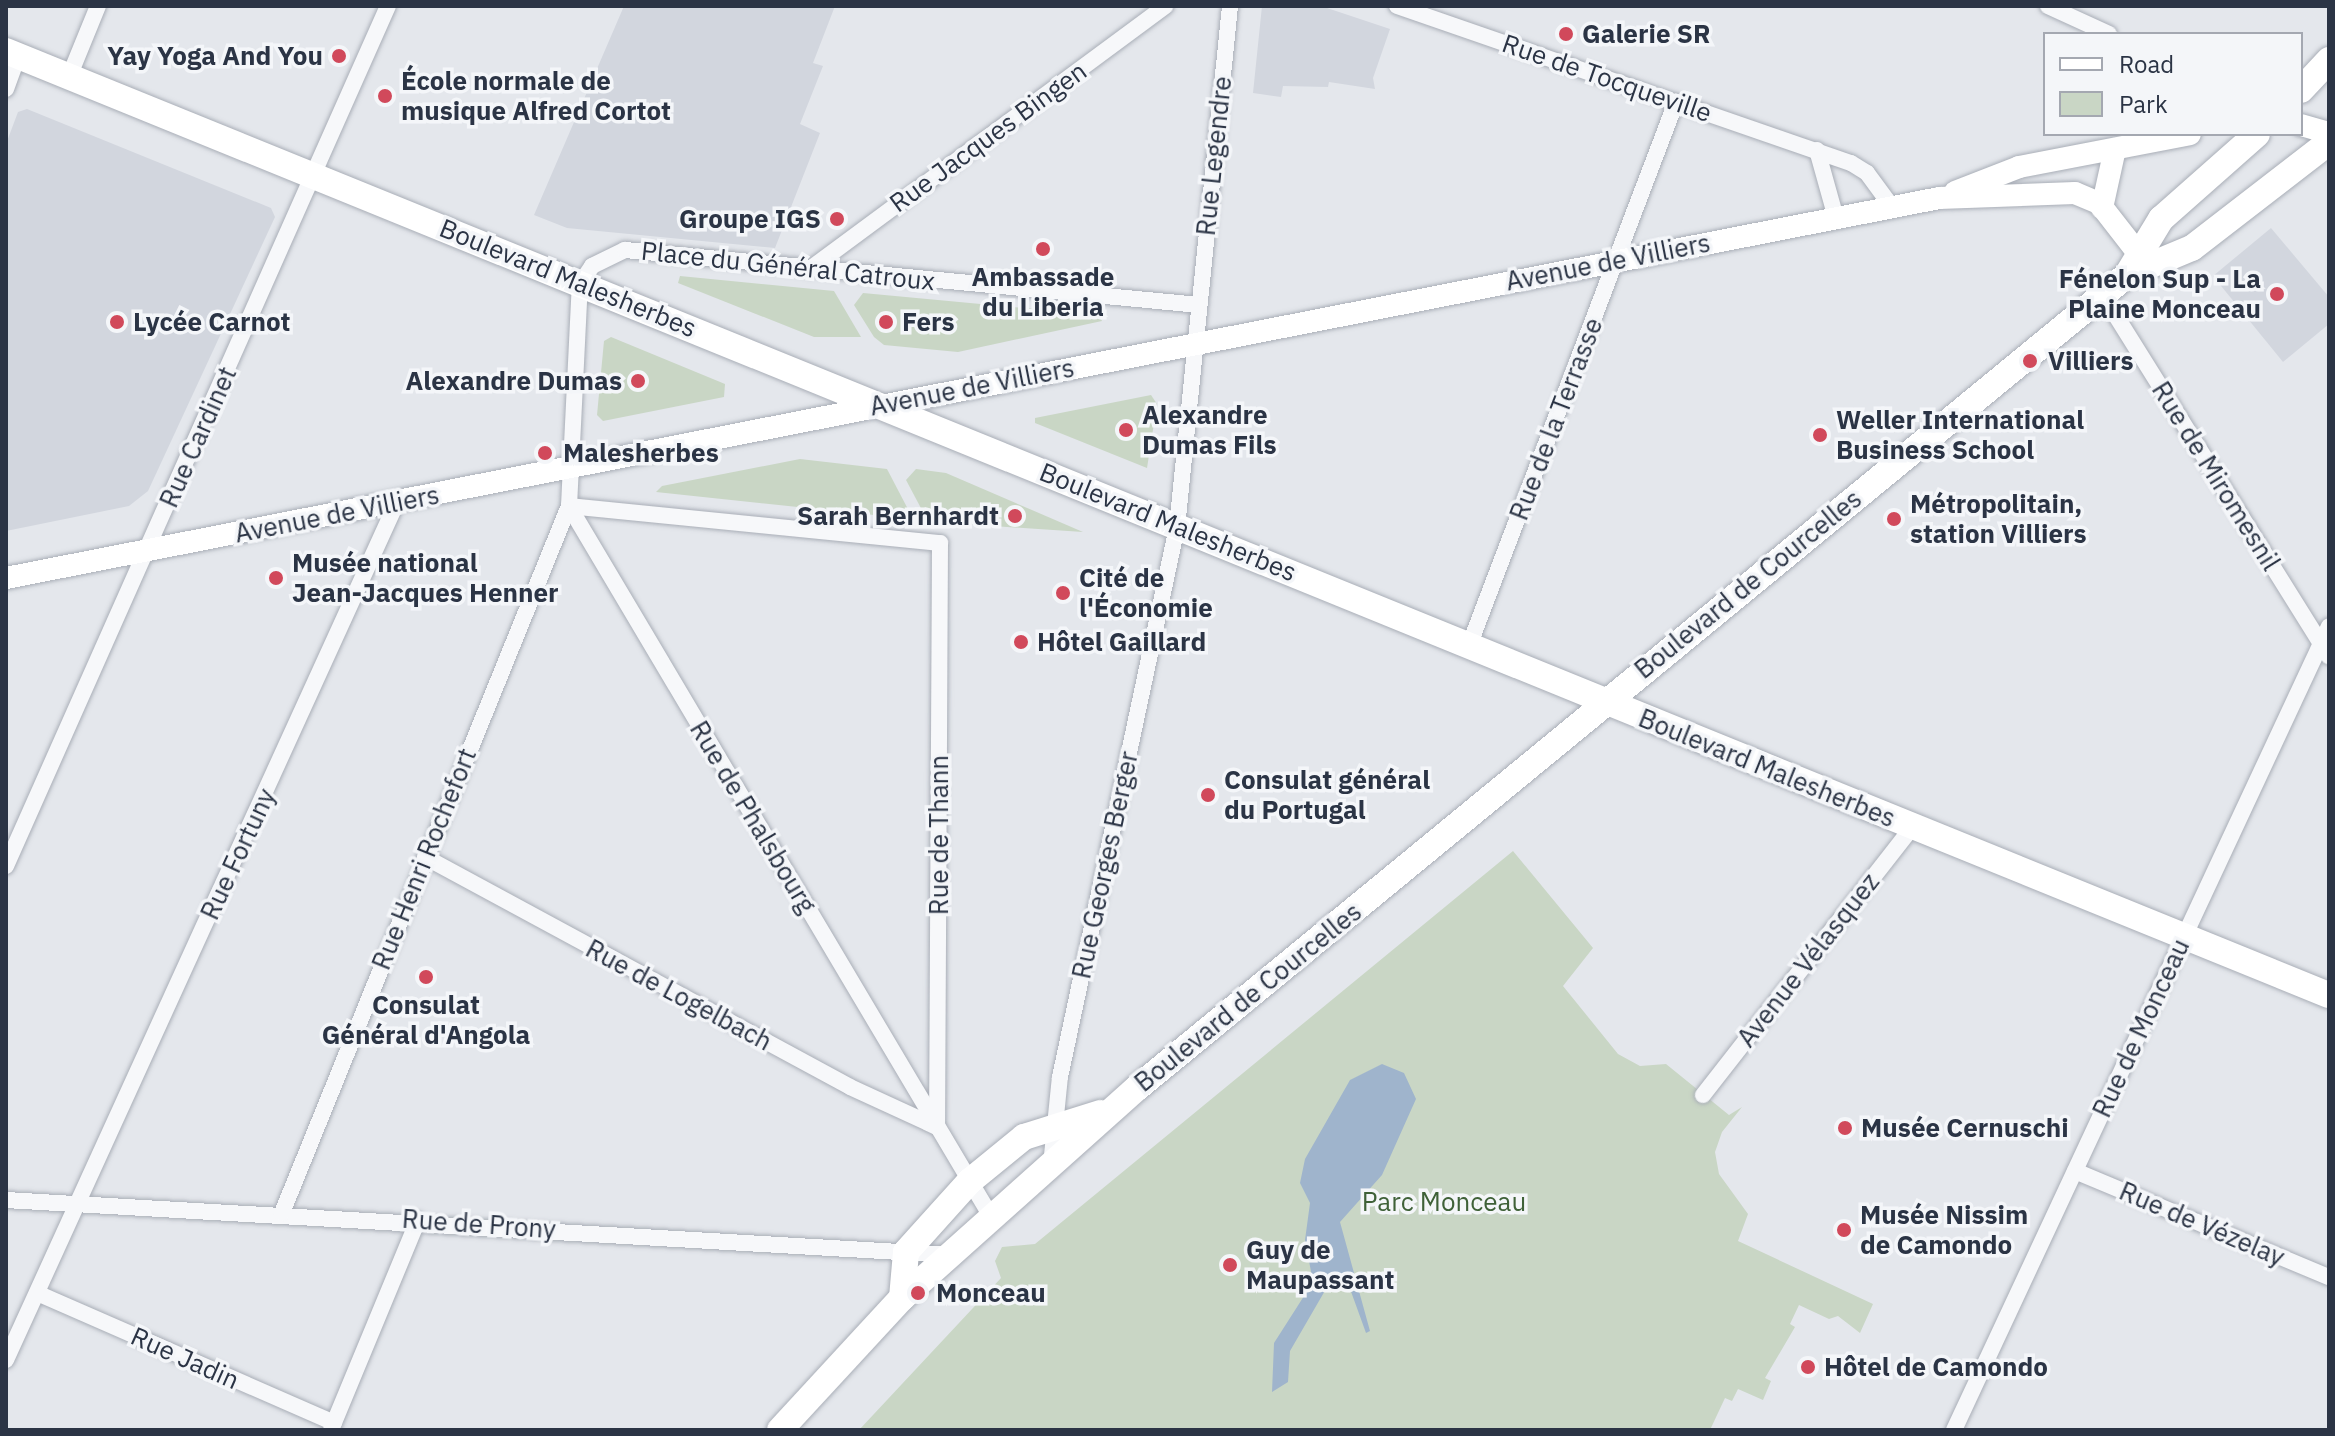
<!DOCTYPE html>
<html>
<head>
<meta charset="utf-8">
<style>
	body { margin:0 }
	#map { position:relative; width:2335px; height:1436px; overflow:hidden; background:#e4e7ec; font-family:"IBM Plex Sans",sans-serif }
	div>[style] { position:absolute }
	.built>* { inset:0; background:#d2d6de }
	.green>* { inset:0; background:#c9d6c5 }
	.water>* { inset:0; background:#9fb4cc }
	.roads { filter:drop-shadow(0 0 2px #a9aeb7) drop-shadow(0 0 2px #a9aeb7) }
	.minor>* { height:16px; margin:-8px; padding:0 8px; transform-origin:8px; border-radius:8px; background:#f7f8fa }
	.secondary>* { height:22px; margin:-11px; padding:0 11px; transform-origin:11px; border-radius:11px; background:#fff }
	.primary>* { height:26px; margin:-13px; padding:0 13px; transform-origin:13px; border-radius:13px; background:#fff }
	.dots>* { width:22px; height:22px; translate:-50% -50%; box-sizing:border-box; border:4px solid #f4f6f9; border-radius:50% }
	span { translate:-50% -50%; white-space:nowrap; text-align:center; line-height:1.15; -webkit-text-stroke:7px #f4f6f9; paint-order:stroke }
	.poi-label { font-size:26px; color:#2b3445; font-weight:700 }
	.left { translate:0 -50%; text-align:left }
	.right { translate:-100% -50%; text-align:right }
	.street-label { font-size:26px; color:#2b3445 }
	.park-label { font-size:26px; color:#3f6138 }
	.frame { position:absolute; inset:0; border:8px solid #2b3445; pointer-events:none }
	.legend { position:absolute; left:2043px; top:32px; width:260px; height:104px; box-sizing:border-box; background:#f4f6f9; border:2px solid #a4a8b1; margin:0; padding:10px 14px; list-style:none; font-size:24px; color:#2b3445 }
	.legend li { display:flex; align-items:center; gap:16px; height:40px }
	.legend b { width:40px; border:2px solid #a4a8b1 }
</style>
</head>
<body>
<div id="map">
	<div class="built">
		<i style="clip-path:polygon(624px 6px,835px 6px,813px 63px,823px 66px,800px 124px,820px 133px,775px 248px,567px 228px,534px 215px)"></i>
		<i style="clip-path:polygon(1262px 6px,1321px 6px,1390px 29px,1373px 78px,1375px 89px,1329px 82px,1328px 87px,1283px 86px,1281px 97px,1253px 93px)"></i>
		<i style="clip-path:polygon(27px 109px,271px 208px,275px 217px,148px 491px,129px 506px,6px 531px,6px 144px,18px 112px)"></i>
		<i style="clip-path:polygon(2271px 228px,2329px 297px,2329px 324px,2283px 362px,2213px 276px)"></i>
	</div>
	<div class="green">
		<i style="clip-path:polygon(680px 276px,834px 291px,861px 337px,814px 337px,678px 283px)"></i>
		<i style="clip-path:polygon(863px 293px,1099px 315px,1102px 321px,958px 352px,884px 345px,874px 337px,854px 305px)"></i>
		<i style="clip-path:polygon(611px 337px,725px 384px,724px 397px,603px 421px,597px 415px,604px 341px)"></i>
		<i style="clip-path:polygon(1151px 395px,1157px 404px,1147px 468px,1035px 423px,1035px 418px)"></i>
		<i style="clip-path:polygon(800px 459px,887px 469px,910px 513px,902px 518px,656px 492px,662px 486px)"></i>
		<i style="clip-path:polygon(916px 469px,946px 473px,1083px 532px,934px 522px,923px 512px,906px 480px)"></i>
		<i style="clip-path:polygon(1513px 851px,1593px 948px,1563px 986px,1618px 1054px,1640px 1066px,1666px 1064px,1729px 1115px,1742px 1107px,1722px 1132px,1715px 1152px,1719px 1174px,1748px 1214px,1738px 1241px,1873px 1304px,1860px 1333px,1838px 1316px,1829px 1319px,1799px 1305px,1790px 1324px,1795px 1327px,1765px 1378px,1771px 1381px,1763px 1400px,1738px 1389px,1732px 1401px,1725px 1398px,1710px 1430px,859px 1430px,1001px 1278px,995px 1261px,1002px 1247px,1035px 1244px)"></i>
	</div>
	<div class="water">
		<i style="clip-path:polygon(1382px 1064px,1404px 1073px,1416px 1099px,1382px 1175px,1340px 1222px,1370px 1331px,1366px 1333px,1349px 1286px,1343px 1280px,1330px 1282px,1290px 1351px,1288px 1382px,1272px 1392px,1274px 1343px,1313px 1282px,1305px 1240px,1310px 1203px,1300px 1183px,1305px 1159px,1350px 1080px)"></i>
	</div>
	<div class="roads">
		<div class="minor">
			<i style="left:1397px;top:6px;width:480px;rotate:19.1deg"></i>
			<i style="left:1851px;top:163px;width:19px;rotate:32deg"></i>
			<i style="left:1867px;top:173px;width:42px;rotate:53.7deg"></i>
			<i style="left:2048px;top:6px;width:67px;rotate:24.7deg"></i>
			<i style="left:69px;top:77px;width:77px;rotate:-67.8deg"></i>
			<i style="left:6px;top:89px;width:35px;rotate:-70deg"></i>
			<i style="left:1817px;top:150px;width:71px;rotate:74.4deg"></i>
			<i style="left:810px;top:269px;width:442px;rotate:-36.5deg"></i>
			<i style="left:2103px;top:295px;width:426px;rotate:58deg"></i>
			<i style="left:569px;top:506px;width:373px;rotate:5.7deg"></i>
			<i style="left:940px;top:543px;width:584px;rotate:90.29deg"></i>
			<i style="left:569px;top:506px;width:828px;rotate:59.29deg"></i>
			<i style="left:1469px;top:646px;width:582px;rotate:-69.17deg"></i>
			<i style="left:425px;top:857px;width:483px;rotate:28.4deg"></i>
			<i style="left:850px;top:1087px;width:96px;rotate:24.7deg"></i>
			<i style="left:6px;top:866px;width:941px;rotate:-66.05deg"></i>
			<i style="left:1703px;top:1095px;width:341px;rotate:-52deg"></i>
			<i style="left:1051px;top:1165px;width:88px;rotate:-84.2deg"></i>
			<i style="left:1060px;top:1077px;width:562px;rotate:-77.99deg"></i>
			<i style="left:1177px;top:527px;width:524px;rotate:-84.19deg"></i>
			<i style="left:2075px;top:1171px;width:275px;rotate:22.7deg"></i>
			<i style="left:6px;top:1200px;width:947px;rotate:3.33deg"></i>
			<i style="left:282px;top:1213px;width:763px;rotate:-67.91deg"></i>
			<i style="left:569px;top:506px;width:222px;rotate:-87.2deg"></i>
			<i style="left:580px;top:284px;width:22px;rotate:-56deg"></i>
			<i style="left:592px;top:266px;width:37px;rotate:-26deg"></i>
			<i style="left:625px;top:250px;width:577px;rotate:5.47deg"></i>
			<i style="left:37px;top:1293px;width:324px;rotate:23.6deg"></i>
			<i style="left:6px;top:1360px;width:943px;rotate:-65.5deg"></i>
			<i style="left:331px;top:1430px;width:227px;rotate:-67.5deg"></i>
			<i style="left:1954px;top:1430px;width:887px;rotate:-64.99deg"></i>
		</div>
		<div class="secondary">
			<i style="left:2301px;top:125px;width:29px;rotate:16deg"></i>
			<i style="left:1955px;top:192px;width:69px;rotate:-21.3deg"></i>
			<i style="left:2019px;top:167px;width:174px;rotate:-10.9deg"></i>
			<i style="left:2102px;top:208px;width:60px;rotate:-77.6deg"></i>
			<i style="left:6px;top:578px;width:1970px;rotate:-11.12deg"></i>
			<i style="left:1939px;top:198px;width:136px;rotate:-2.1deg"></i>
			<i style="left:2075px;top:193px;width:26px;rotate:23deg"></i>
			<i style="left:2099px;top:203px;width:80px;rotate:52.1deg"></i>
		</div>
		<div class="primary">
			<i style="left:6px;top:51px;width:2507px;rotate:22.12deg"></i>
			<i style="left:2301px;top:90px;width:41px;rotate:-47deg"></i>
			<i style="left:2127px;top:275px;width:66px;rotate:-58.7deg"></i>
			<i style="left:2161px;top:219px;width:128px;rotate:-41.5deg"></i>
			<i style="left:902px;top:1298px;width:46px;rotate:-85deg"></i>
			<i style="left:906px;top:1252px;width:96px;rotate:-48deg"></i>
			<i style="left:970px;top:1181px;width:70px;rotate:-39.2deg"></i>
			<i style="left:1024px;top:1137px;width:80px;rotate:-17.5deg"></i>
			<i style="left:780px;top:1430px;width:180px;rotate:-47.3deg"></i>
			<i style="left:902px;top:1298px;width:315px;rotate:-41.8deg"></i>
			<i style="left:1137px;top:1088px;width:1281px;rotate:-39.39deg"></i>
			<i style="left:2127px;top:275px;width:70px;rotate:-22.6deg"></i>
			<i style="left:2192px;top:248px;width:173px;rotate:-37.7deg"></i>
		</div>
	</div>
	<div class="dots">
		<i style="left:1566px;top:34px;background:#d1495b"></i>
		<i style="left:339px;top:56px;background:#d1495b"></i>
		<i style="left:385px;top:96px;background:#d1495b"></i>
		<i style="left:837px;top:219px;background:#d1495b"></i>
		<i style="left:1043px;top:249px;background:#d1495b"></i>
		<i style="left:2277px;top:294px;background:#d1495b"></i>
		<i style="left:117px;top:322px;background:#d1495b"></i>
		<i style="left:886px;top:322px;background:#d1495b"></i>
		<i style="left:2030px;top:361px;background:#d1495b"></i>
		<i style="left:638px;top:381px;background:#d1495b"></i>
		<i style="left:1126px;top:430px;background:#d1495b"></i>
		<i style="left:1820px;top:435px;background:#d1495b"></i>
		<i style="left:545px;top:453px;background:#d1495b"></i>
		<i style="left:1015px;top:516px;background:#d1495b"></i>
		<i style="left:1894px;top:519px;background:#d1495b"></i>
		<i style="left:276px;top:578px;background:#d1495b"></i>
		<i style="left:1063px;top:593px;background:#d1495b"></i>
		<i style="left:1021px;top:642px;background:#d1495b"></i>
		<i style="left:1208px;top:795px;background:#d1495b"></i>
		<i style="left:426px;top:977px;background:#d1495b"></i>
		<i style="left:1845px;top:1128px;background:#d1495b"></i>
		<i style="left:1844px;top:1230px;background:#d1495b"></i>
		<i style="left:1230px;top:1265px;background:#d1495b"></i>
		<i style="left:918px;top:1293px;background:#d1495b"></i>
		<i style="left:1808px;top:1367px;background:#d1495b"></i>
	</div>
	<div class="poi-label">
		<span class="left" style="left:1582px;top:34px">Galerie SR</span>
		<span class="right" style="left:323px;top:56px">Yay Yoga And You</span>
		<span class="left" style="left:401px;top:96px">École normale de<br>musique Alfred Cortot</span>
		<span class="right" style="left:821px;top:219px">Groupe IGS</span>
		<span style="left:1043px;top:292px">Ambassade<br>du Liberia</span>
		<span class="right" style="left:2261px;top:294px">Fénelon Sup - La<br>Plaine Monceau</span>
		<span class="left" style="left:133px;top:322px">Lycée Carnot</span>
		<span class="left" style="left:902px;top:322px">Fers</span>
		<span class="left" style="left:2048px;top:361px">Villiers</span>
		<span class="right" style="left:622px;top:381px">Alexandre Dumas</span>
		<span class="left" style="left:1142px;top:430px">Alexandre<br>Dumas Fils</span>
		<span class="left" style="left:1836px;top:435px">Weller International<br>Business School</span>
		<span class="left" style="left:563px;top:453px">Malesherbes</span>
		<span class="left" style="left:1910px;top:519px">Métropolitain,<br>station Villiers</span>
		<span class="right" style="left:999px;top:516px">Sarah Bernhardt</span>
		<span class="left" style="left:292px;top:578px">Musée national<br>Jean-Jacques Henner</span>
		<span class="left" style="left:1079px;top:593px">Cité de<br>l'Économie</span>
		<span class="left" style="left:1037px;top:642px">Hôtel Gaillard</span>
		<span class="left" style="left:1224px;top:795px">Consulat général<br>du Portugal</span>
		<span style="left:426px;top:1020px">Consulat<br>Général d'Angola</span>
		<span class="left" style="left:1861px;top:1128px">Musée Cernuschi</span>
		<span class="left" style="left:1860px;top:1230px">Musée Nissim<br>de Camondo</span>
		<span class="left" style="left:1246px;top:1265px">Guy de<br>Maupassant</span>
		<span class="left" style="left:936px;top:1293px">Monceau</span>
		<span class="left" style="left:1824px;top:1367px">Hôtel de Camondo</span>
	</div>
	<div class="street-label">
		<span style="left:1607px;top:78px;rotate:19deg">Rue de Tocqueville</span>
		<span style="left:988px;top:137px;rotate:-36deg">Rue Jacques Bingen</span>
		<span style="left:1214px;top:156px;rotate:-84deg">Rue Legendre</span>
		<span style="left:1608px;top:262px;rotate:-11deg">Avenue de Villiers</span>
		<span style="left:788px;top:266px;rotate:6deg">Place du Général Catroux</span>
		<span style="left:568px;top:278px;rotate:22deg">Boulevard Malesherbes</span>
		<span style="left:972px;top:387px;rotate:-11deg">Avenue de Villiers</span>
		<span style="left:1556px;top:419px;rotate:-69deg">Rue de la Terrasse</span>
		<span style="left:198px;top:437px;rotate:-66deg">Rue Cardinet</span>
		<span style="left:2216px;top:476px;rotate:58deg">Rue de Miromesnil</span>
		<span style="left:337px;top:514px;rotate:-11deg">Avenue de Villiers</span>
		<span style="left:1168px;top:522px;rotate:22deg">Boulevard Malesherbes</span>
		<span style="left:1748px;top:584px;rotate:-39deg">Boulevard de Courcelles</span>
		<span style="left:1767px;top:768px;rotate:22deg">Boulevard Malesherbes</span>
		<span style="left:753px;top:817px;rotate:59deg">Rue de Phalsbourg</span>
		<span style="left:939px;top:835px;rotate:-90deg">Rue de Thann</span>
		<span style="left:238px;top:854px;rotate:-65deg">Rue Fortuny</span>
		<span style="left:424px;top:859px;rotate:-68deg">Rue Henri Rochefort</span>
		<span style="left:1105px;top:865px;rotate:-78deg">Rue Georges Berger</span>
		<span style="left:1808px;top:960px;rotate:-52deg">Avenue Vélasquez</span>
		<span style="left:679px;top:995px;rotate:28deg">Rue de Logelbach</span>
		<span style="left:1248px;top:997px;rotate:-39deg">Boulevard de Courcelles</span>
		<span style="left:2141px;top:1028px;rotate:-65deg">Rue de Monceau</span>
		<span style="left:479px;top:1224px;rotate:4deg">Rue de Prony</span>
		<span style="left:2202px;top:1224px;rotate:23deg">Rue de Vézelay</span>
		<span style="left:185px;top:1358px;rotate:24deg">Rue Jadin</span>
	</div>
	<div class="park-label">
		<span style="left:1444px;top:1202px">Parc Monceau</span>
	</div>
	<div class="frame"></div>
	<ul class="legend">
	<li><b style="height:10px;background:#fff"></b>Road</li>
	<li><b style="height:22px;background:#c9d6c5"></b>Park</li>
	</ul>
</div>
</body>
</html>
